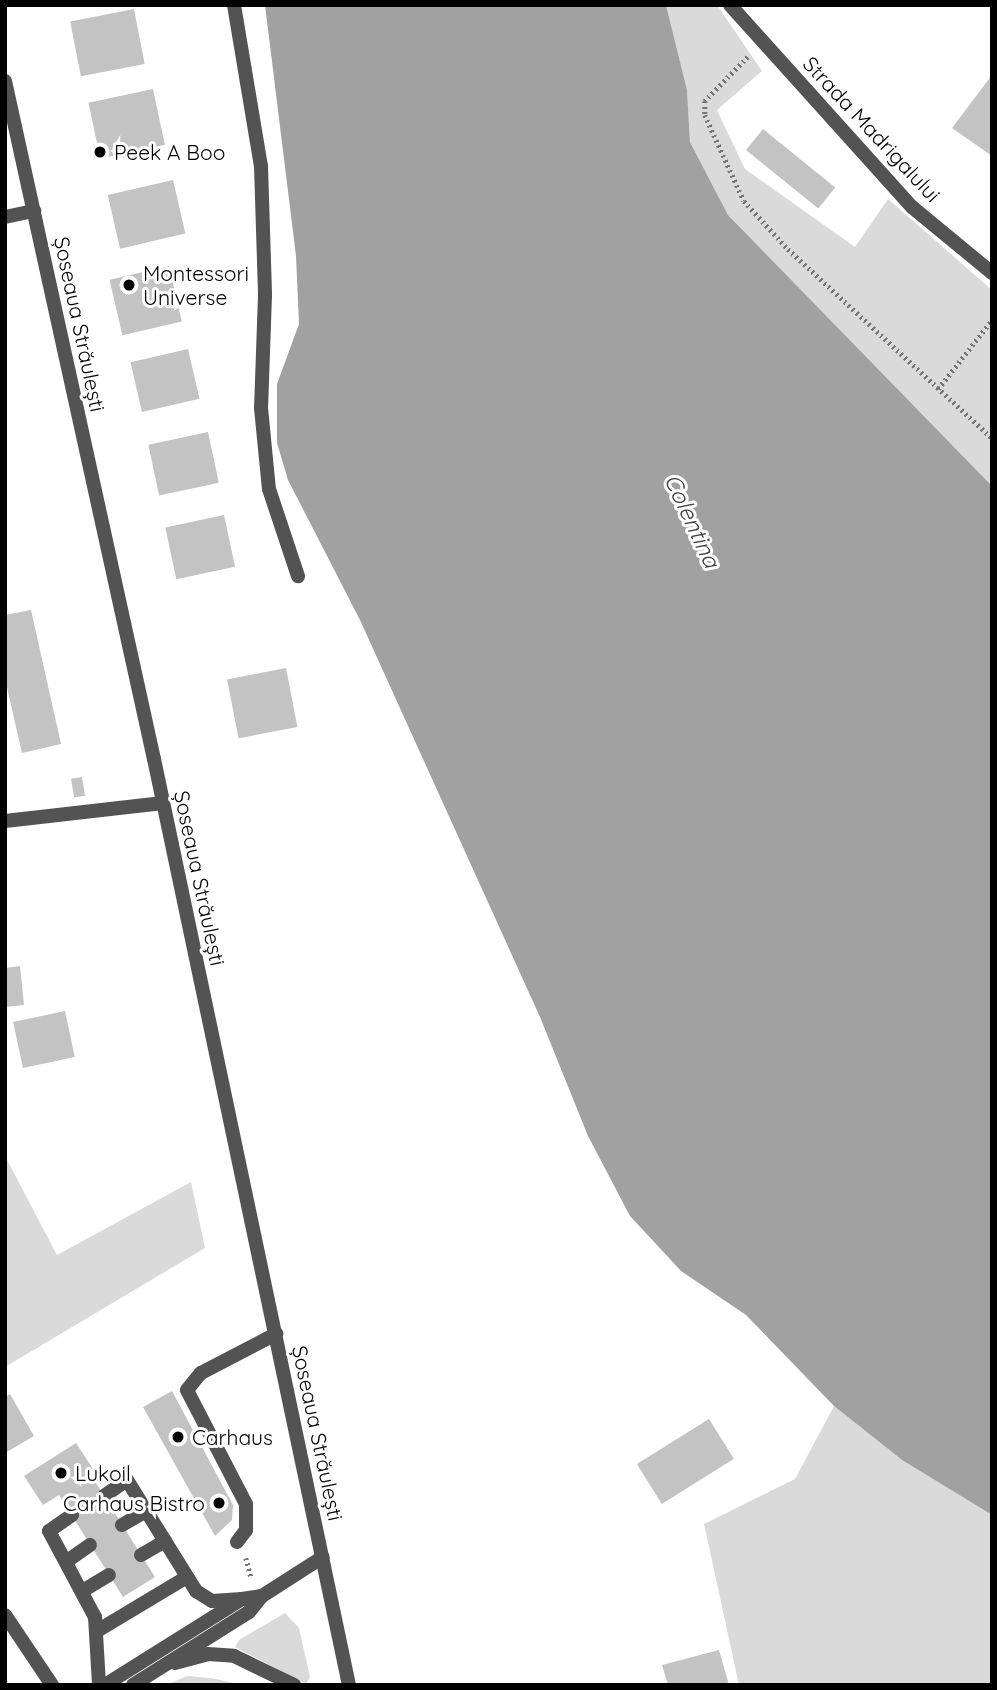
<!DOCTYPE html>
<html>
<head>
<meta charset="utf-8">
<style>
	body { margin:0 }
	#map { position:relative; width:997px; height:1690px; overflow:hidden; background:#fff; font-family:Quicksand,sans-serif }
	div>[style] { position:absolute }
	.green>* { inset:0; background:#dadada }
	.water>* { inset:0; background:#a1a1a1 }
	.building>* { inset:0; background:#c3c3c3; transform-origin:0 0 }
	.path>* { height:4.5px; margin-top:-2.25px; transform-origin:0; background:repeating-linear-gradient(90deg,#757575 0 2px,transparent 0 5.5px) }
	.service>* { height:14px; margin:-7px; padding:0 7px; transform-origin:7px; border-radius:7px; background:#535353 }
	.minor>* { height:14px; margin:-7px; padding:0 7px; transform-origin:7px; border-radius:7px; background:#535353 }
	.tertiary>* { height:14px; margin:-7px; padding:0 7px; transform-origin:7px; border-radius:7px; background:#535353 }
	.dots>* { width:19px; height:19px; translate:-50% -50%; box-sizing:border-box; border:4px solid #fff; border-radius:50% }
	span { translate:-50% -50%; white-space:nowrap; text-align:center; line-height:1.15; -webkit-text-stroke:6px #fff; paint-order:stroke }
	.street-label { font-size:21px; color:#000 }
	.poi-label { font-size:21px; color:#000 }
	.left { translate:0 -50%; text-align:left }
	.right { translate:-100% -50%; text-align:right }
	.water-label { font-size:23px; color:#424242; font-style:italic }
	.frame { position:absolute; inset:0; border:7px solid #000; pointer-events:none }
</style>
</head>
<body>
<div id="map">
	<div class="green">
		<i style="clip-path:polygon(666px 5px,717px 5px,762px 71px,717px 110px,745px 169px,855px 247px,888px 199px,992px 290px,992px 486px,728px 215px,690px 142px,687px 90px)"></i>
		<i style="clip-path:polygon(5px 1156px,57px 1255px,191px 1182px,205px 1248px,5px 1367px)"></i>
		<i style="clip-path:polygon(834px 1406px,902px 1460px,992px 1515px,992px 1685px,739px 1685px,704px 1524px,795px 1479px)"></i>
		<i style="clip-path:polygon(285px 1613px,299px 1628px,310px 1677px,306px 1684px,235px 1647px,239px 1640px)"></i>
		<i style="clip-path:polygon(187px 1676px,211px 1678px,242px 1685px,166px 1685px)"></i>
	</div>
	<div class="water">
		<i style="clip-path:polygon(265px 5px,666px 5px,687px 90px,690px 142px,728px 215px,992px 486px,992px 1515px,902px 1460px,834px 1406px,746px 1315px,681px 1271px,630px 1216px,588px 1136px,540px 1017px,360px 620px,288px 480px,277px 443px,277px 384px,299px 324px,296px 256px)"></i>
	</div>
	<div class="building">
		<i style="left:134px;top:9px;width:56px;height:65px;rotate:79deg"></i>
		<i style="clip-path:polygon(992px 75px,992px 156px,952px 128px)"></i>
		<i style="left:153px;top:89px;width:57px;height:66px;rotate:78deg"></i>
		<i style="left:763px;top:129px;width:93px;height:27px;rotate:39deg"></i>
		<i style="left:173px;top:180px;width:55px;height:67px;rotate:77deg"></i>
		<i style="left:169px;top:266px;width:57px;height:61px;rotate:77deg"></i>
		<i style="left:188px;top:349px;width:51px;height:59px;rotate:77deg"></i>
		<i style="left:208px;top:432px;width:52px;height:61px;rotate:78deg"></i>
		<i style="left:224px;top:515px;width:53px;height:60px;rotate:78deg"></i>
		<i style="clip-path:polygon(31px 610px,61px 744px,22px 753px,5px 679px,5px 615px)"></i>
		<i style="left:286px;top:668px;width:60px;height:60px;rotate:79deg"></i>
		<i style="left:82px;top:777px;width:19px;height:11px;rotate:81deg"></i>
		<i style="clip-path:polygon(20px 966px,24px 1005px,5px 1007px,5px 968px)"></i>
		<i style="left:65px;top:1011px;width:47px;height:53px;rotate:78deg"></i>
		<i style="clip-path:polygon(172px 1391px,233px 1505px,232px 1520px,215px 1536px,143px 1407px)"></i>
		<i style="clip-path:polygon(10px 1394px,34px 1436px,5px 1453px,5px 1397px)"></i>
		<i style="left:709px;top:1419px;width:47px;height:85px;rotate:58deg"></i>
		<i style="clip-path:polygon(76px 1443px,95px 1472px,91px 1475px,155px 1577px,123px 1597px,59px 1495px,43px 1505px,24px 1476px)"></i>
		<i style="clip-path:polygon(719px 1650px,729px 1685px,668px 1685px,662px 1665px)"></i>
	</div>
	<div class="path">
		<i style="left:748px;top:57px;width:62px;rotate:134.3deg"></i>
		<i style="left:705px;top:101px;width:14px;rotate:90deg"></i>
		<i style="left:705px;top:115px;width:94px;rotate:65.6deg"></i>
		<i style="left:744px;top:201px;width:65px;rotate:47.5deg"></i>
		<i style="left:788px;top:249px;width:278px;rotate:42.8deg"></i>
		<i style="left:938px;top:389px;width:88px;rotate:-52deg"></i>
		<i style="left:246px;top:1558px;width:20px;rotate:75deg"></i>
	</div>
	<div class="service">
		<i style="left:5px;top:217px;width:30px;rotate:-12deg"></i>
		<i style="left:5px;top:821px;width:159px;rotate:-6.5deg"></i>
		<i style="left:104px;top:1496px;width:28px;rotate:-35deg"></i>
		<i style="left:127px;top:1480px;width:131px;rotate:58.1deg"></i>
		<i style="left:196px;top:1591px;width:19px;rotate:32deg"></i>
		<i style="left:212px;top:1601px;width:30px;rotate:-4deg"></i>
		<i style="left:72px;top:1515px;width:28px;rotate:145deg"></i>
		<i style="left:49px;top:1531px;width:98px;rotate:61.9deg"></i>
		<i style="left:95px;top:1617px;width:68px;rotate:86.6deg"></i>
		<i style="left:122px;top:1525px;width:28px;rotate:-30deg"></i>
		<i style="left:237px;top:1542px;width:15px;rotate:-53deg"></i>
		<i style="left:246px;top:1530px;width:26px;rotate:-90deg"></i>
		<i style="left:246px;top:1504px;width:128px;rotate:-117.4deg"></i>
		<i style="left:187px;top:1390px;width:22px;rotate:-51deg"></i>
		<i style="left:201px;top:1373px;width:85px;rotate:-27.5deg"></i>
		<i style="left:141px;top:1555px;width:28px;rotate:-30deg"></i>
		<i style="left:67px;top:1561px;width:28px;rotate:-35deg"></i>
		<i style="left:84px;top:1590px;width:29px;rotate:-31deg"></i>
		<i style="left:97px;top:1631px;width:105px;rotate:-31deg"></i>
	</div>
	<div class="minor">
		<i style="left:234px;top:5px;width:163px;rotate:80.5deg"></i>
		<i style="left:261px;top:166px;width:129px;rotate:88.2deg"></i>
		<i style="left:265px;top:295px;width:113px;rotate:92deg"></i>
		<i style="left:261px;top:408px;width:81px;rotate:84.4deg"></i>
		<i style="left:269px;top:489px;width:92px;rotate:71.6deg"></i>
		<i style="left:730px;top:5px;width:272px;rotate:48deg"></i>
		<i style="left:912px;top:207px;width:104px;rotate:39.5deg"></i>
		<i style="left:5px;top:1615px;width:84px;rotate:56.1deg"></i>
	</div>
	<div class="tertiary">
		<i style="left:5px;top:81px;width:694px;rotate:77.61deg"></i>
		<i style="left:154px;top:759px;width:946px;rotate:78.11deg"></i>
		<i style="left:175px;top:1663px;width:34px;rotate:-15deg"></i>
		<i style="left:208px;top:1654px;width:26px;rotate:4deg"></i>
		<i style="left:234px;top:1656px;width:67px;rotate:25.8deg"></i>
		<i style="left:105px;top:1685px;width:162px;rotate:-32.1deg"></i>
		<i style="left:242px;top:1599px;width:20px;rotate:-9deg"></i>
		<i style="left:133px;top:1685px;width:137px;rotate:-32.2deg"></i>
		<i style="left:249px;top:1612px;width:21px;rotate:-51deg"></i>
		<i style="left:262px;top:1596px;width:72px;rotate:-32.6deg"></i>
	</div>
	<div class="dots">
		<i style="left:100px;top:152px;background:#000"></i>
		<i style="left:129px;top:285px;background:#000"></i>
		<i style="left:178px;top:1437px;background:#000"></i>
		<i style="left:61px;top:1473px;background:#000"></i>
		<i style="left:219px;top:1503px;background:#000"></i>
	</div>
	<div class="street-label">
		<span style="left:872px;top:129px;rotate:47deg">Strada Madrigalului</span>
		<span style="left:80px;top:324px;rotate:78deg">Șoseaua Străulești</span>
		<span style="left:200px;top:878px;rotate:78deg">Șoseaua Străulești</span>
		<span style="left:318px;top:1433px;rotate:78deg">Șoseaua Străulești</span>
	</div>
	<div class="poi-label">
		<span class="left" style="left:114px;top:152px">Peek A Boo</span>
		<span class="left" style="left:143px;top:285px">Montessori<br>Universe</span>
		<span class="left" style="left:192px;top:1437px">Carhaus</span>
		<span class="left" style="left:75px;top:1473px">Lukoil</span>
		<span class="right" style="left:205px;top:1503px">Carhaus Bistro</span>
	</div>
	<div class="water-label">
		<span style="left:692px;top:521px;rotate:65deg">Colentina</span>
	</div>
	<div class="frame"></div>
</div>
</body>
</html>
